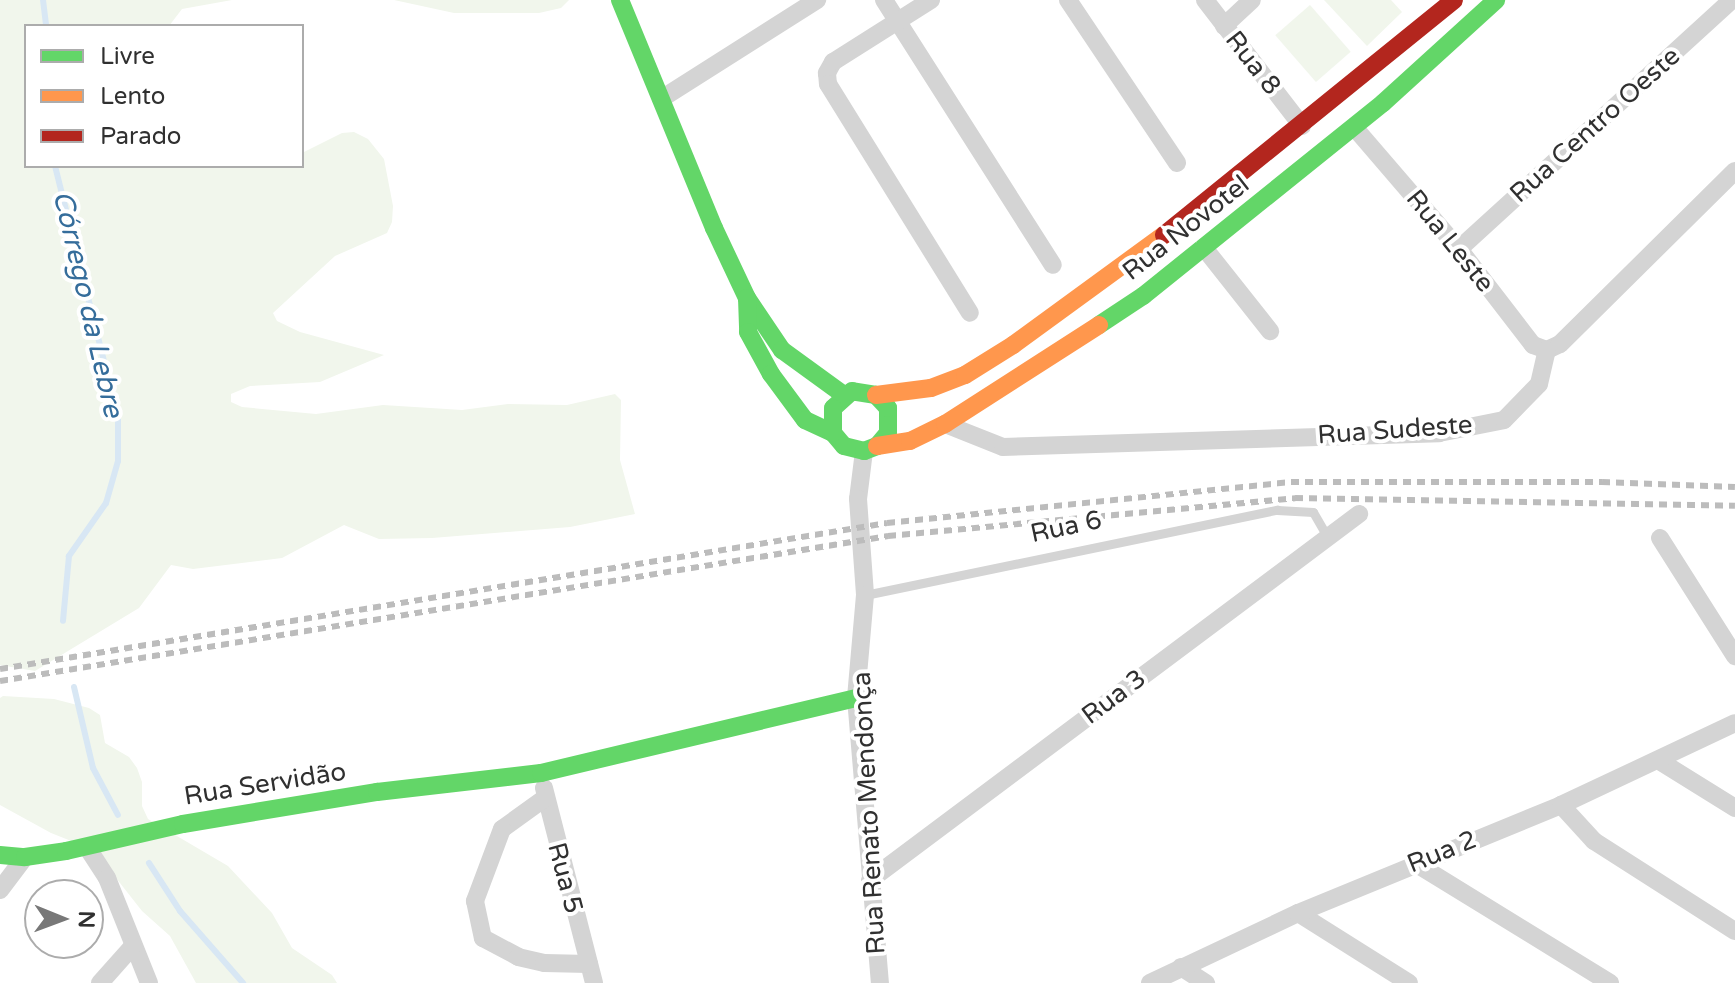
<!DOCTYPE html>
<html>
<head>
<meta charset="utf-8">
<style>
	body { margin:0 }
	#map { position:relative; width:1735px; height:983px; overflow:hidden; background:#fff; font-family:"Varela Round",sans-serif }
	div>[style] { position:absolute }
	.green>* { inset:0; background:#f1f6ec; transform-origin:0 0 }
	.stream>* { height:6px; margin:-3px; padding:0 3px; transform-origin:3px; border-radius:3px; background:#d8e7f4 }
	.lane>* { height:9px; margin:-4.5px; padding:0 4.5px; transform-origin:4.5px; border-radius:4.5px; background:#d4d4d4 }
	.street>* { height:18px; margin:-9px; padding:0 9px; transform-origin:9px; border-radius:9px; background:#d4d4d4 }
	.fast>* { height:18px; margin:-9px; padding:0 9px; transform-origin:9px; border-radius:9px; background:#63d668 }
	.slow>* { height:18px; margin:-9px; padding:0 9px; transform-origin:9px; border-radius:9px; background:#ff974d }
	.jam>* { height:18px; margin:-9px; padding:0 9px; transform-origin:9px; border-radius:9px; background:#b3261e }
	.rail>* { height:6px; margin-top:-3px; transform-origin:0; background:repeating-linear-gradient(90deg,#bcbcbc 0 8px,transparent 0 14px) }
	span { translate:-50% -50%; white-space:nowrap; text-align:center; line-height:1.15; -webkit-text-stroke:8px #fff; paint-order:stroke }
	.street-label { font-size:26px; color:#303030 }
	.water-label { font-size:28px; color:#356d9b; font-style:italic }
	.legend { position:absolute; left:24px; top:24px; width:280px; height:144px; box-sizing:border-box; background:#fff; border:2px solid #acacac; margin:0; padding:10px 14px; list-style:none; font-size:24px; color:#303030 }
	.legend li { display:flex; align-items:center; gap:16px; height:40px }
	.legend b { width:40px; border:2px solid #acacac }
	.north { position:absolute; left:24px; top:879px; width:80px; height:80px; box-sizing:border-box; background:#fff; border:2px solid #acacac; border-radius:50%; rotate:91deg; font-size:22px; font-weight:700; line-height:32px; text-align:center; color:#303030 }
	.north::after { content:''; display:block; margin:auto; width:28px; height:36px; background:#787878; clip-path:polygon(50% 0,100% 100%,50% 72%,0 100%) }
</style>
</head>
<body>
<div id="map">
	<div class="green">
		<i style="clip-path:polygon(0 0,232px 0,182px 9px,169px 26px,26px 26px,26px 166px,302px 166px,302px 153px,342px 133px,354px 132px,368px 139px,384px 159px,393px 206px,392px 222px,387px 233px,335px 256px,273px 313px,277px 321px,300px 332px,384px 355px,320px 382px,250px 386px,231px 394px,231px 402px,242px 407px,316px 414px,383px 405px,462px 410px,508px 404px,567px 405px,615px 394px,621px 400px,620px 460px,635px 514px,570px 527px,432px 538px,379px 539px,344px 525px,282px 558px,193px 569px,171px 565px,139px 608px,35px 671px,0 665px)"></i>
		<i style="clip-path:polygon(394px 0,569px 0,561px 8px,539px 13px,454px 13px)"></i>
		<i style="clip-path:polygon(1324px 0,1391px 0,1402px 12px,1367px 46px)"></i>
		<i style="left:1310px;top:5px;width:62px;height:46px;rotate:49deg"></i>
		<i style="clip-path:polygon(3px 696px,54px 699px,89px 708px,100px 715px,105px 743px,129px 757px,137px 768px,142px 782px,142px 806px,148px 819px,228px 866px,272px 913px,292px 948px,332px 975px,337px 983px,196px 983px,170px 936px,142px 911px,94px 850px,51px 833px,0 805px,0 698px)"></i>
	</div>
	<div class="stream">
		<i style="left:43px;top:0;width:26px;rotate:83deg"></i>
		<i style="left:55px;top:166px;width:259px;rotate:75.9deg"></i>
		<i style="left:118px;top:417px;width:44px;rotate:90deg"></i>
		<i style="left:118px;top:461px;width:44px;rotate:105.9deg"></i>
		<i style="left:106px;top:503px;width:65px;rotate:124.9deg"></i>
		<i style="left:69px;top:556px;width:65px;rotate:95.3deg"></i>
		<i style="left:74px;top:687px;width:83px;rotate:76.8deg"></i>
		<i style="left:93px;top:768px;width:53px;rotate:62deg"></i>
		<i style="left:149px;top:863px;width:57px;rotate:57.1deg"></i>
		<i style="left:180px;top:911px;width:96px;rotate:48.8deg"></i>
	</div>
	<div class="lane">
		<i style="left:865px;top:595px;width:421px;rotate:-11.7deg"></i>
		<i style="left:1277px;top:510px;width:36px;rotate:3deg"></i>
		<i style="left:1313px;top:512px;width:30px;rotate:60deg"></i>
	</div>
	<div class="street">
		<i style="left:884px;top:0;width:314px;rotate:57.5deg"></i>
		<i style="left:931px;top:0;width:116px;rotate:147.7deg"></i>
		<i style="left:833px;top:62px;width:13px;rotate:119deg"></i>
		<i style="left:827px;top:73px;width:11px;rotate:85deg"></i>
		<i style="left:828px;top:84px;width:269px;rotate:58.2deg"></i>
		<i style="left:1068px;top:0;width:196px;rotate:56.2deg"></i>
		<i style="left:1205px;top:0;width:159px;rotate:52.4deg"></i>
		<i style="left:1224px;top:26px;width:38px;rotate:-43deg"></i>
		<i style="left:661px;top:99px;width:185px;rotate:-32.4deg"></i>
		<i style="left:1354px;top:127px;width:161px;rotate:49.3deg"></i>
		<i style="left:1459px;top:249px;width:121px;rotate:52.4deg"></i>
		<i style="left:1533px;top:345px;width:15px;rotate:20deg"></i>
		<i style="left:1205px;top:249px;width:105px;rotate:51.6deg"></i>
		<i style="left:1459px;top:249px;width:369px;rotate:-42.4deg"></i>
		<i style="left:1547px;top:350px;width:14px;rotate:-25deg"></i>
		<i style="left:1560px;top:344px;width:246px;rotate:-44.7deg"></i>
		<i style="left:945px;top:424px;width:62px;rotate:21.6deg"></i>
		<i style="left:1003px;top:447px;width:436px;rotate:-1.8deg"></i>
		<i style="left:1439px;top:433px;width:66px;rotate:-11.3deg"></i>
		<i style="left:1504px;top:420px;width:50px;rotate:-45.8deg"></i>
		<i style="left:1539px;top:384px;width:35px;rotate:-77deg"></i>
		<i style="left:864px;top:451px;width:48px;rotate:97.1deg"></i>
		<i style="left:858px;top:499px;width:96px;rotate:85.8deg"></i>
		<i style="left:865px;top:595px;width:103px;rotate:95deg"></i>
		<i style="left:856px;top:698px;width:286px;rotate:85.2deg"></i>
		<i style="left:1660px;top:538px;width:140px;rotate:57.6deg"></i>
		<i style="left:1658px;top:760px;width:91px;rotate:31.9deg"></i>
		<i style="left:544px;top:788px;width:201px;rotate:75.6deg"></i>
		<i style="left:545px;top:798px;width:53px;rotate:144.2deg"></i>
		<i style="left:502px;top:829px;width:77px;rotate:110.6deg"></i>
		<i style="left:475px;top:901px;width:38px;rotate:78deg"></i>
		<i style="left:483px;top:938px;width:40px;rotate:28deg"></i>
		<i style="left:518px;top:957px;width:27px;rotate:13deg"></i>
		<i style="left:544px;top:963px;width:45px;rotate:1.3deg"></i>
		<i style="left:1561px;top:805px;width:49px;rotate:47.5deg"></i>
		<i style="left:1594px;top:841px;width:167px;rotate:32.6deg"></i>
		<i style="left:87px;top:847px;width:37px;rotate:57deg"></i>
		<i style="left:107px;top:878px;width:113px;rotate:68.2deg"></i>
		<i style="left:1415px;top:863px;width:229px;rotate:31.6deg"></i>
		<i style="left:870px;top:880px;width:611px;rotate:-36.81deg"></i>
		<i style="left:0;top:890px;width:41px;rotate:-52.9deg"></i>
		<i style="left:1298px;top:913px;width:131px;rotate:32.2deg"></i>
		<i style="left:1181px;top:967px;width:30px;rotate:33deg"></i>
		<i style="left:100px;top:983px;width:48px;rotate:-48.4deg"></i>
		<i style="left:1150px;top:983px;width:164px;rotate:-25.3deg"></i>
		<i style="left:1298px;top:913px;width:284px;rotate:-22.3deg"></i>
		<i style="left:1561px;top:805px;width:192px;rotate:-25.2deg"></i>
	</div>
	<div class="fast">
		<i style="left:620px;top:0;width:247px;rotate:67.6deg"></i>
		<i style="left:714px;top:228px;width:77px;rotate:64.8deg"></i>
		<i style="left:747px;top:298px;width:63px;rotate:56.1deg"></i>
		<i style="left:782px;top:350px;width:77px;rotate:36deg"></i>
		<i style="left:747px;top:298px;width:34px;rotate:88deg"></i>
		<i style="left:748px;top:332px;width:48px;rotate:61.3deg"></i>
		<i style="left:771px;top:374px;width:57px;rotate:53.5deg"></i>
		<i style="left:805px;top:420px;width:31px;rotate:25deg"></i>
		<i style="left:833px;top:433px;width:17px;rotate:50deg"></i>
		<i style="left:844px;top:446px;width:21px;rotate:14deg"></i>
		<i style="left:864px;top:451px;width:14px;rotate:-21deg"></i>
		<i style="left:877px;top:446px;width:17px;rotate:-50deg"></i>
		<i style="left:888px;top:433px;width:25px;rotate:-90deg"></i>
		<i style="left:888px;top:408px;width:18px;rotate:-133deg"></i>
		<i style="left:876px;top:395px;width:24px;rotate:-171deg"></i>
		<i style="left:852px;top:391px;width:25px;rotate:138deg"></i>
		<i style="left:833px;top:408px;width:25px;rotate:90deg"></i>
		<i style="left:1099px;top:325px;width:53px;rotate:-33.4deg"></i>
		<i style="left:1143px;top:296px;width:308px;rotate:-38.8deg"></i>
		<i style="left:1383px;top:103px;width:153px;rotate:-42.3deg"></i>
		<i style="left:0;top:855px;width:25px;rotate:5deg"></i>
		<i style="left:25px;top:857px;width:41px;rotate:-8.3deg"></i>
		<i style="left:66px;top:851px;width:120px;rotate:-13deg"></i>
		<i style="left:183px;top:824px;width:197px;rotate:-9.4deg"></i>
		<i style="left:377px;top:792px;width:165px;rotate:-6.6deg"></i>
		<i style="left:541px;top:773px;width:324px;rotate:-13.4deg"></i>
	</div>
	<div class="slow">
		<i style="left:876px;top:395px;width:55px;rotate:-7.3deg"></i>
		<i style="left:931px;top:388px;width:36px;rotate:-21deg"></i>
		<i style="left:965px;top:375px;width:57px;rotate:-32deg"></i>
		<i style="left:1013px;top:345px;width:187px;rotate:-36.1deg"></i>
		<i style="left:877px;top:446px;width:33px;rotate:-9deg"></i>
		<i style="left:910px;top:441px;width:39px;rotate:-26deg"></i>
		<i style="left:945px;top:424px;width:183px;rotate:-32.7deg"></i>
	</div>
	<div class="jam">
		<i style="left:1164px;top:235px;width:373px;rotate:-39deg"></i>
	</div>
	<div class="rail">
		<i style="left:0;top:669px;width:899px;rotate:-9.35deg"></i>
		<i style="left:887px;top:523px;width:406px;rotate:-5.8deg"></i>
		<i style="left:1291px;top:482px;width:311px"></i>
		<i style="left:1602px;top:482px;width:133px;rotate:2.2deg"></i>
		<i style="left:0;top:681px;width:900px;rotate:-9.27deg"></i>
		<i style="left:888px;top:536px;width:409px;rotate:-5.3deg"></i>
		<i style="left:1295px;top:498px;width:440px;rotate:1deg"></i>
	</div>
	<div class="street-label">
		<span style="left:1253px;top:63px;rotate:52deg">Rua 8</span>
		<span style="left:1595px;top:125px;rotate:-42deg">Rua Centro Oeste</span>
		<span style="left:1186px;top:228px;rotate:-38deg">Rua Novotel</span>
		<span style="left:1450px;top:241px;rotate:51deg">Rua Leste</span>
		<span style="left:1395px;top:430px;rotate:-4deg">Rua Sudeste</span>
		<span style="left:1066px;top:527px;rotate:-12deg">Rua 6</span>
		<span style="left:1114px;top:697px;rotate:-37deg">Rua 3</span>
		<span style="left:265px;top:784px;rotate:-9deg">Rua Servidão</span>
		<span style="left:869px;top:813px;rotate:-93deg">Rua Renato Mendonça</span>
		<span style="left:1442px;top:852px;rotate:-22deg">Rua 2</span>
		<span style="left:565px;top:878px;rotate:75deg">Rua 5</span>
	</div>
	<div class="water-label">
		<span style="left:88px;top:304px;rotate:77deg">Córrego da Lebre</span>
	</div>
	<ul class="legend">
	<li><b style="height:10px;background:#63d668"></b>Livre</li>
	<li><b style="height:10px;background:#ff974d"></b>Lento</li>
	<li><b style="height:10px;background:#b3261e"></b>Parado</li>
	</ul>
	<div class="north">N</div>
</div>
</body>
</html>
